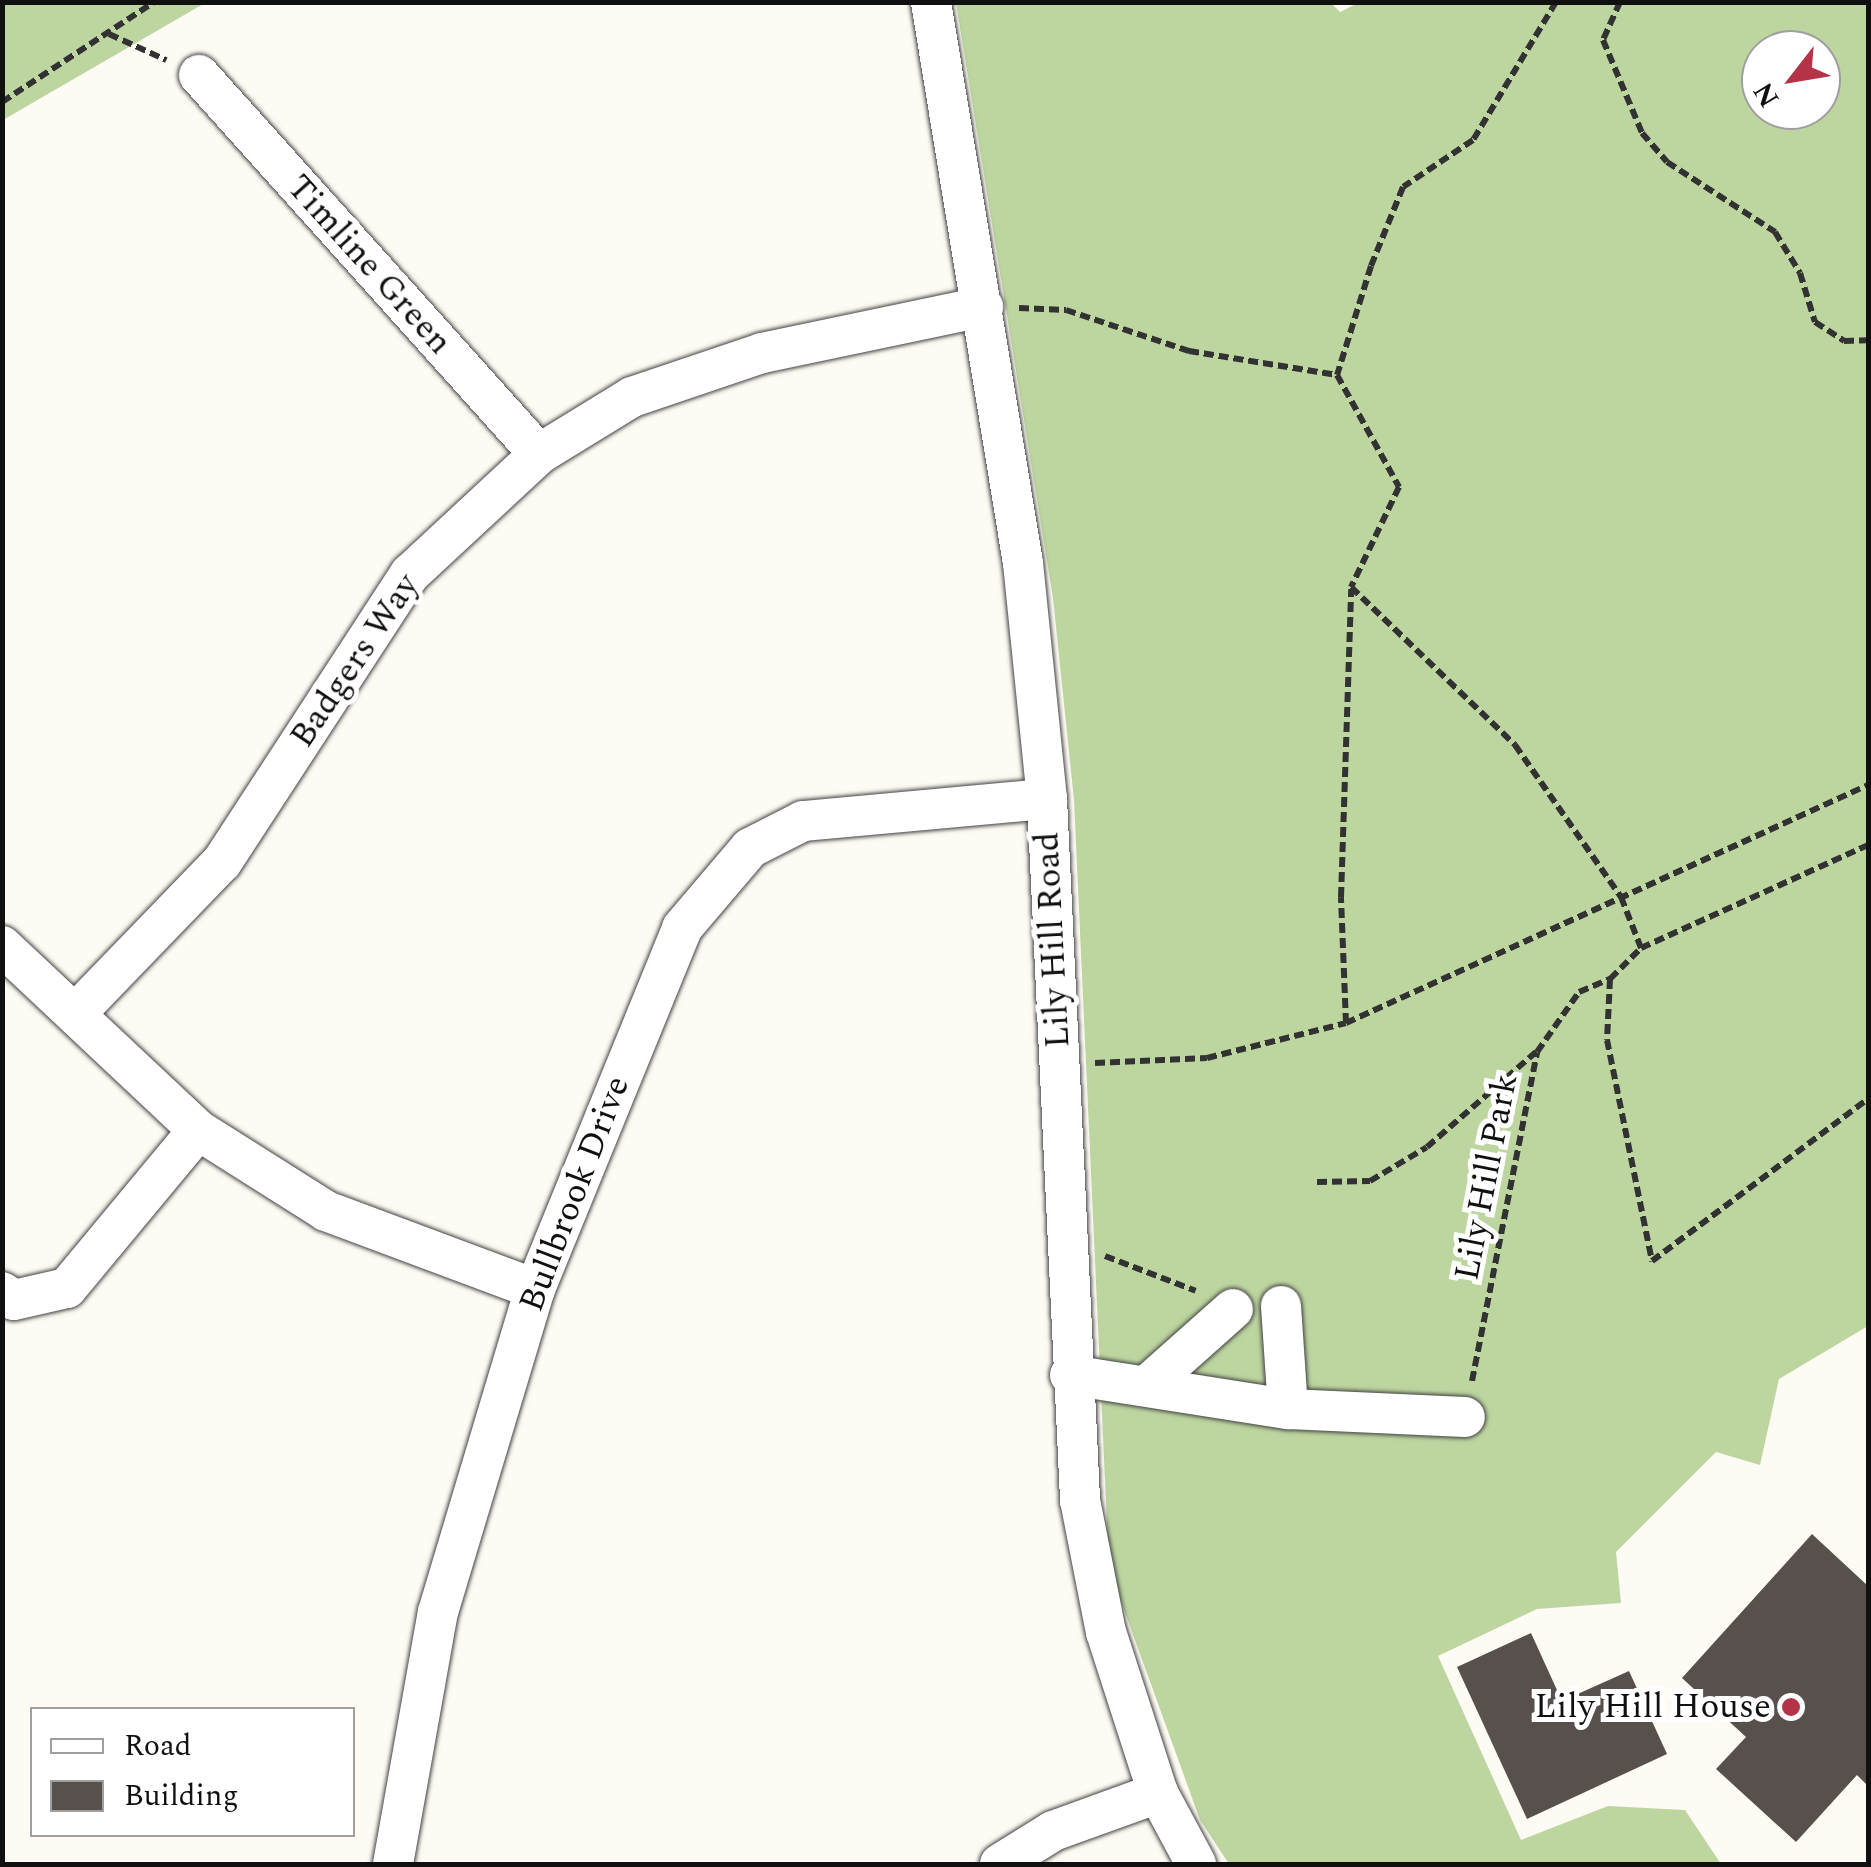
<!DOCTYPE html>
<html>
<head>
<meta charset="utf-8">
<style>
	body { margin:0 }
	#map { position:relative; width:1871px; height:1867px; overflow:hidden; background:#fefbf4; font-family:Spectral,serif }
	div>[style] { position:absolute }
	.forest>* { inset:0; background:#bdd6a0 }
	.building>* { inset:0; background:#58504d }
	.path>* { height:6px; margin-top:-3px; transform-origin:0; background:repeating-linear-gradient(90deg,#323232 0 10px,transparent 0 15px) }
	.roads { filter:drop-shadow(0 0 2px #434343) drop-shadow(0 0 2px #434343) }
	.minor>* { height:40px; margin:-20px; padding:0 20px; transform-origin:20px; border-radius:20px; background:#fff }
	.dots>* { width:28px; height:28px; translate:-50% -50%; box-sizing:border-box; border:5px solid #fff; border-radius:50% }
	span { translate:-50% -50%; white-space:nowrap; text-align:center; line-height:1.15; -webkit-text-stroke:10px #fff; paint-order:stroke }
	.street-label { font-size:35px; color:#101010 }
	.poi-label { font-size:35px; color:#101010 }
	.right { translate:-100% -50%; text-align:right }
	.frame { position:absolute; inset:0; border:5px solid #101010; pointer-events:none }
	.legend { position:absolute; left:30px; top:1707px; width:325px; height:130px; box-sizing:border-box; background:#fff; border:2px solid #9f9f9f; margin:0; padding:12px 18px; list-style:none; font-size:30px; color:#101010 }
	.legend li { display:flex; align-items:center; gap:20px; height:50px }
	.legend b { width:50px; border:2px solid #9f9f9f }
	.north { position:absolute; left:1741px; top:30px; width:100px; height:100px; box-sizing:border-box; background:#fff; border:2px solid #9f9f9f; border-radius:50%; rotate:239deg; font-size:28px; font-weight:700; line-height:40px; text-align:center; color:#101010 }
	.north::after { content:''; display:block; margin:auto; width:35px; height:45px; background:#b53346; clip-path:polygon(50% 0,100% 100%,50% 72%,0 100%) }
</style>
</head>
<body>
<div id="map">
	<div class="forest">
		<i style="clip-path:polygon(3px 2px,205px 2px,205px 3px,3px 120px)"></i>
		<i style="clip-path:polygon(evenodd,1330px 2px,1340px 12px,1360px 2px,1868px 3px,1868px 1326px,1779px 1379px,1760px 1465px,1716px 1452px,1616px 1552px,1621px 1603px,1537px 1609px,1438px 1656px,1521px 1840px,1608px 1806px,1685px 1810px,1721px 1864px,1229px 1864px,1200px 1820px,1109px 1568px,1074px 800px,1053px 598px,956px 3px,1330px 2px,1761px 50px,1821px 50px,1821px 110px,1761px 110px,1761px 50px)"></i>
	</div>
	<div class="building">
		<i style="clip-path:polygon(1812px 1534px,1868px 1586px,1868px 1786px,1857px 1775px,1796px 1842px,1716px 1769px,1746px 1737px,1682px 1678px)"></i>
		<i style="clip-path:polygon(1531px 1633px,1562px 1701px,1629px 1671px,1667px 1754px,1527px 1819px,1457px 1667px)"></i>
	</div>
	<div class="path">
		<i style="left:1556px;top:2px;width:161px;rotate:121deg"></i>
		<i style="left:1473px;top:140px;width:84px;rotate:146.1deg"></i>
		<i style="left:1403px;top:187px;width:85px;rotate:112.1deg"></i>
		<i style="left:1371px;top:266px;width:114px;rotate:107.3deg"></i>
		<i style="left:1337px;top:375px;width:128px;rotate:61deg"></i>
		<i style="left:1399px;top:487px;width:111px;rotate:115.6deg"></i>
		<i style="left:1351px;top:587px;width:228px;rotate:43.9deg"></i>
		<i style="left:1515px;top:745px;width:185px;rotate:55.1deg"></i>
		<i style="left:1621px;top:897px;width:55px;rotate:68.6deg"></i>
		<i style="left:1620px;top:2px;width:42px;rotate:114.1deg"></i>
		<i style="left:1603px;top:40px;width:101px;rotate:67.2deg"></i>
		<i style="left:1642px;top:133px;width:38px;rotate:49deg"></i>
		<i style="left:1667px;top:162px;width:129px;rotate:32.9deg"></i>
		<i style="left:1775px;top:232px;width:48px;rotate:58.6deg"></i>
		<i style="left:1800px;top:273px;width:51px;rotate:73deg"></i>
		<i style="left:1815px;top:322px;width:35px;rotate:33deg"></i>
		<i style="left:1844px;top:341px;width:24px;rotate:-2deg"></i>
		<i style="left:109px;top:34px;width:63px;rotate:24.5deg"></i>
		<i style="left:2px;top:102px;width:182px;rotate:-33.3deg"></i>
		<i style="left:1019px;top:308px;width:47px;rotate:2.4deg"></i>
		<i style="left:1066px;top:310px;width:130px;rotate:18.4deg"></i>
		<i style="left:1189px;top:351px;width:150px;rotate:9.2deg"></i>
		<i style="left:1610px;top:979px;width:61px;rotate:92.8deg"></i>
		<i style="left:1607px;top:1040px;width:226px;rotate:78.5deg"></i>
		<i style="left:1652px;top:1261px;width:270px;rotate:-36.9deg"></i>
		<i style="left:1346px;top:1023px;width:126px;rotate:-92.3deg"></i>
		<i style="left:1341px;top:897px;width:308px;rotate:-88.1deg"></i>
		<i style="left:1095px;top:1063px;width:112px;rotate:-2.6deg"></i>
		<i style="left:1207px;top:1058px;width:143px;rotate:-14.1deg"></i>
		<i style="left:1346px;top:1023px;width:574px;rotate:-24.51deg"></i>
		<i style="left:1317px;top:1182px;width:53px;rotate:-1.1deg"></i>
		<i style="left:1370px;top:1181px;width:66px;rotate:-30.8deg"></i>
		<i style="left:1427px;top:1147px;width:145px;rotate:-41.1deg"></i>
		<i style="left:1105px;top:1256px;width:97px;rotate:21deg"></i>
		<i style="left:1472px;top:1381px;width:335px;rotate:-78.8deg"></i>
		<i style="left:1537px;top:1052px;width:73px;rotate:-55deg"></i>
		<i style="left:1579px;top:992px;width:34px;rotate:-23deg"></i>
		<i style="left:1610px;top:979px;width:44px;rotate:-45deg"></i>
		<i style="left:1641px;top:948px;width:249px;rotate:-24.4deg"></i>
	</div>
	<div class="roads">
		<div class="minor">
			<i style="left:931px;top:2px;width:568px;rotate:80.69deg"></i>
			<i style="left:1023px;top:563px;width:237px;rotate:84.2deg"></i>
			<i style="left:1047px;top:799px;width:702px;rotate:87.3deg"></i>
			<i style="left:1080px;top:1500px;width:135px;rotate:78.9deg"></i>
			<i style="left:1106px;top:1632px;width:169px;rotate:72.1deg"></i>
			<i style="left:1158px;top:1793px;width:81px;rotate:61.8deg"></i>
			<i style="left:199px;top:75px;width:509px;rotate:48.1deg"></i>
			<i style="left:2px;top:946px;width:269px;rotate:43.2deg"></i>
			<i style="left:198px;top:1130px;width:151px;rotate:32.3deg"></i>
			<i style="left:326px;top:1211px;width:223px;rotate:20.5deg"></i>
			<i style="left:76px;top:1013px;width:210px;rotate:-46deg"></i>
			<i style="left:222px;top:862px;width:344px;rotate:-56.9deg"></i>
			<i style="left:410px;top:574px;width:176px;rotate:-42.9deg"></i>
			<i style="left:539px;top:454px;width:109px;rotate:-31.5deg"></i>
			<i style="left:632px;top:397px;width:137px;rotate:-18.7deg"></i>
			<i style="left:762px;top:353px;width:226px;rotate:-11.8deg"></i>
			<i style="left:2px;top:1292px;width:14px;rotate:34deg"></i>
			<i style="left:14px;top:1300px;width:54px;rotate:-12.8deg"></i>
			<i style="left:67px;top:1288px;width:205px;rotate:-50.3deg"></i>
			<i style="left:1281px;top:1306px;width:103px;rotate:86.1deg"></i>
			<i style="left:1070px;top:1375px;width:221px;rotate:8.9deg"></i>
			<i style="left:1288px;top:1409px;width:177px;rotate:2.6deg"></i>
			<i style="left:1150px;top:1383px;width:111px;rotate:-41.7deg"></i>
			<i style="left:393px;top:1864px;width:256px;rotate:-79.9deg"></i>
			<i style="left:438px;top:1612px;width:337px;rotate:-73.3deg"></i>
			<i style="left:535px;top:1289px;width:390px;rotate:-67.8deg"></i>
			<i style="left:682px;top:928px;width:105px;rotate:-49.6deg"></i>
			<i style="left:750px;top:848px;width:59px;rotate:-27deg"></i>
			<i style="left:803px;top:821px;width:245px;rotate:-5.2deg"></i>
			<i style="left:1000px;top:1864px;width:62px;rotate:-31.9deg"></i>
			<i style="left:1053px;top:1831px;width:112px;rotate:-19.9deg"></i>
		</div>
	</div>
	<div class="dots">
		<i style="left:1791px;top:1707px;background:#b53346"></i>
	</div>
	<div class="street-label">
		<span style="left:369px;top:265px;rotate:48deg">Timline Green</span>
		<span style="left:355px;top:661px;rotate:-56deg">Badgers Way</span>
		<span style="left:1053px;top:940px;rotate:-93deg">Lily Hill Road</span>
		<span style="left:1487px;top:1177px;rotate:-79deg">Lily Hill Park</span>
		<span style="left:575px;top:1194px;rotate:-69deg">Bullbrook Drive</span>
	</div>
	<div class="poi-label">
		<span class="right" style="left:1771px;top:1707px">Lily Hill House</span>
	</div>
	<div class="frame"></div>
	<ul class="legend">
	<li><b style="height:12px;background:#fff"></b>Road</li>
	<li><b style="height:28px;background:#58504d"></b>Building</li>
	</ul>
	<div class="north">N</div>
</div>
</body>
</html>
